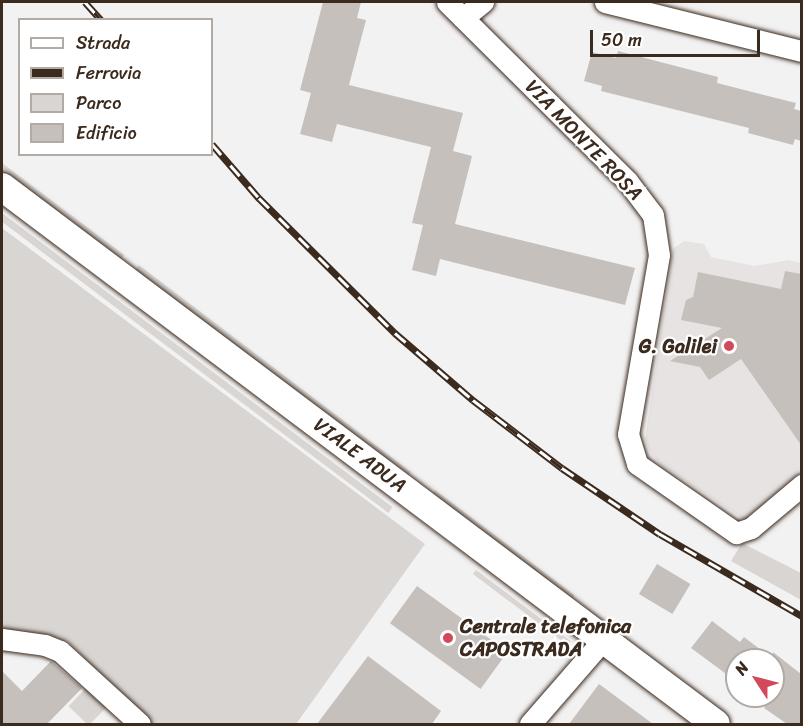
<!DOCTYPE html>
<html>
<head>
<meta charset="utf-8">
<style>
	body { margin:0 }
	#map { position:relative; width:803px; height:726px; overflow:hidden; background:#f3f2f2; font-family:Sriracha,sans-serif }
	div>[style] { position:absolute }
	.built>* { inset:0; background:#e6e3e2 }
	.green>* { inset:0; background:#d8d5d2; transform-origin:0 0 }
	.building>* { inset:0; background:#c6c0bd; transform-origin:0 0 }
	.roads { filter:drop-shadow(0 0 2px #3b2a1e) drop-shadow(0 0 2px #3b2a1e) }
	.street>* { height:21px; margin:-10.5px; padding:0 10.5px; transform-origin:10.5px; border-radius:10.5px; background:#fff }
	.secondary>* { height:28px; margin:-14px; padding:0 14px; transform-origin:14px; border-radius:14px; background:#fff }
	.rail>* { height:7px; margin-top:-3.5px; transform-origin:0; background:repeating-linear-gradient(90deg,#fff 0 14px,#3b2a1e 0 28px); box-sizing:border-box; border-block:2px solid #3b2a1e }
	.dots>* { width:16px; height:16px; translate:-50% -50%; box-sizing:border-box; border:3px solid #fff; border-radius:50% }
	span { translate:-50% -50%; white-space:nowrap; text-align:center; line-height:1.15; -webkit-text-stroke:4.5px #fff; paint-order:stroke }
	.street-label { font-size:20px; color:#3b2a1e }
	.poi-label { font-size:20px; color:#3b2a1e; font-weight:700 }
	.right { translate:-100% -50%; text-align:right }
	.left { translate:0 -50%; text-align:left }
	.frame { position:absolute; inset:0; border:3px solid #3b2a1e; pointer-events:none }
	.legend { position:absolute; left:18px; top:18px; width:195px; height:138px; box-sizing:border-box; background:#fff; border:2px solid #b1aaa5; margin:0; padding:8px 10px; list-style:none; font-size:18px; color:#3b2a1e }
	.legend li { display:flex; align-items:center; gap:12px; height:30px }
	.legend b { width:30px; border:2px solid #b1aaa5 }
	.north { position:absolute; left:725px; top:648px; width:60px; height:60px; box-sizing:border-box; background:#fff; border:2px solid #b1aaa5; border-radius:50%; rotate:306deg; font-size:16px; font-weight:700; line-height:24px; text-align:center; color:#3b2a1e }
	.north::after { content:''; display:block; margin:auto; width:21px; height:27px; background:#d1495b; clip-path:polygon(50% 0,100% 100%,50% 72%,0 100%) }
	.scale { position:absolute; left:590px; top:30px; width:170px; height:27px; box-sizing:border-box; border:3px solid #3b2a1e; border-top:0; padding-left:8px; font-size:18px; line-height:21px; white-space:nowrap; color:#3b2a1e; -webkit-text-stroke:4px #fff; paint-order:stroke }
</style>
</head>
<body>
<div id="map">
	<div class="built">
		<i style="clip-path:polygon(684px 241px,704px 244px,711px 257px,754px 266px,789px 260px,801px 263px,801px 473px,745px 520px,660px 464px,650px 452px,645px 439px,673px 249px)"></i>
	</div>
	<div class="green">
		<i style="left:2px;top:163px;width:153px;height:8px;rotate:37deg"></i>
		<i style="left:2px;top:213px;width:489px;height:7px;rotate:37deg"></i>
		<i style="clip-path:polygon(2px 228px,425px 544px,296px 724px,152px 724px,67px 641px,2px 630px)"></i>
		<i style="clip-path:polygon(139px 265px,411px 472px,407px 477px,134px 271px)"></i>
		<i style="left:435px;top:490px;width:175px;height:6px;rotate:37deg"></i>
		<i style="clip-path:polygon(742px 543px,801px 573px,801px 600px,731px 561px)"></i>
		<i style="left:476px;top:570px;width:119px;height:5px;rotate:37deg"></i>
		<i style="left:88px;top:686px;width:28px;height:28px;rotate:44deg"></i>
	</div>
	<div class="building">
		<i style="clip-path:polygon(323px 2px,361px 2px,357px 18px,366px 20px,349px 85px,463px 113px,453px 151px,472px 156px,455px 224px,635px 268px,625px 305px,440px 259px,436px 276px,412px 270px,423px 225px,412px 223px,431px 147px,337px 124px,332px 142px,300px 134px,311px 93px,300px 90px)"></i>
		<i style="clip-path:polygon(618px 51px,718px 77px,717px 83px,796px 103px,794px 109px,801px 111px,801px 141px,795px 139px,793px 145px,748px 133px,749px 128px,601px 91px,602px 86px,584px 81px,592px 52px,616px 58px)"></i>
		<i style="clip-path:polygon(785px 271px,801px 274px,801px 445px,741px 359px,709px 380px,700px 367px,670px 361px,722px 328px,681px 320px,686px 300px,693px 297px,698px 272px,781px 289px)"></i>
		<i style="left:657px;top:564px;width:39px;height:35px;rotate:31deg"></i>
		<i style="left:417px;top:586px;width:112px;height:46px;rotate:36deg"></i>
		<i style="clip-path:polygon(712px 621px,740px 642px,744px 637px,773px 659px,773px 652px,801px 674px,801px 724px,787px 724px,764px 708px,773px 696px,773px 660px,737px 660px,737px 682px,691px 648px)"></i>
		<i style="clip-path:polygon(368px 656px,441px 711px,432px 724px,317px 724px)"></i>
		<i style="clip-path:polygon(51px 661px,82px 688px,47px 724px,2px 724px,2px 671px,22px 691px)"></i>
		<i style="clip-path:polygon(599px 684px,653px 724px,569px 724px)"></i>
	</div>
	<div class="roads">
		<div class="street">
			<i style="left:447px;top:2px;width:255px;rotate:44.8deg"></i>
			<i style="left:628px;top:182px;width:41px;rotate:52.9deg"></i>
			<i style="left:653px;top:215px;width:40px;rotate:81.5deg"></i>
			<i style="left:659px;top:255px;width:182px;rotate:99.8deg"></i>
			<i style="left:628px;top:434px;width:31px;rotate:73deg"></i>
			<i style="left:637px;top:464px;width:121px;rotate:34.9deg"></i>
			<i style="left:736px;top:533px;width:16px;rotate:-18deg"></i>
			<i style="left:751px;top:528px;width:67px;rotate:-40.1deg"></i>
			<i style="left:605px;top:2px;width:203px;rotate:14deg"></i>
			<i style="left:463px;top:18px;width:26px;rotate:-39deg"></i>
			<i style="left:2px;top:639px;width:43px;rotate:7.9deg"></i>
			<i style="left:45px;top:645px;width:16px;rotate:22deg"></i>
			<i style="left:60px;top:651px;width:108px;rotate:42.4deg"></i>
			<i style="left:530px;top:724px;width:113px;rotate:-49deg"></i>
		</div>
		<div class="secondary">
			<i style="left:2px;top:187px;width:893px;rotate:36.95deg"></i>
		</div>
	</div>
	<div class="rail">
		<i style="left:85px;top:2px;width:24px;rotate:48deg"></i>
		<i style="left:212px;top:144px;width:72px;rotate:49deg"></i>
		<i style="left:259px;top:198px;width:192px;rotate:44.8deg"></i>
		<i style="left:395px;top:333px;width:103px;rotate:40.7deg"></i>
		<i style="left:473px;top:400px;width:112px;rotate:37.4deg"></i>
		<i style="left:562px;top:468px;width:118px;rotate:34deg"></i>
		<i style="left:660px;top:534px;width:164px;rotate:30deg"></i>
	</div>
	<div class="dots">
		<i style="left:729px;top:346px;background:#d1495b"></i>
		<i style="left:448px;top:638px;background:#d1495b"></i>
	</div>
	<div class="street-label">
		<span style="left:584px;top:140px;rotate:46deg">VIA MONTE ROSA</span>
		<span style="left:360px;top:455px;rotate:37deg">VIALE ADUA</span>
	</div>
	<div class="poi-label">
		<span class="right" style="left:717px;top:346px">G. Galilei</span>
		<span class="left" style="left:460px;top:638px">Centrale telefonica<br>CAPOSTRADA</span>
	</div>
	<div class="frame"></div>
	<ul class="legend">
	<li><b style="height:8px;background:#fff"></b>Strada</li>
	<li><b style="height:8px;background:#3b2a1e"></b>Ferrovia</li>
	<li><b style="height:16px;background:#d8d5d2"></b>Parco</li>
	<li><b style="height:16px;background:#c6c0bd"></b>Edificio</li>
	</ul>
	<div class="north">N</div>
	<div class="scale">50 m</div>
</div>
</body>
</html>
